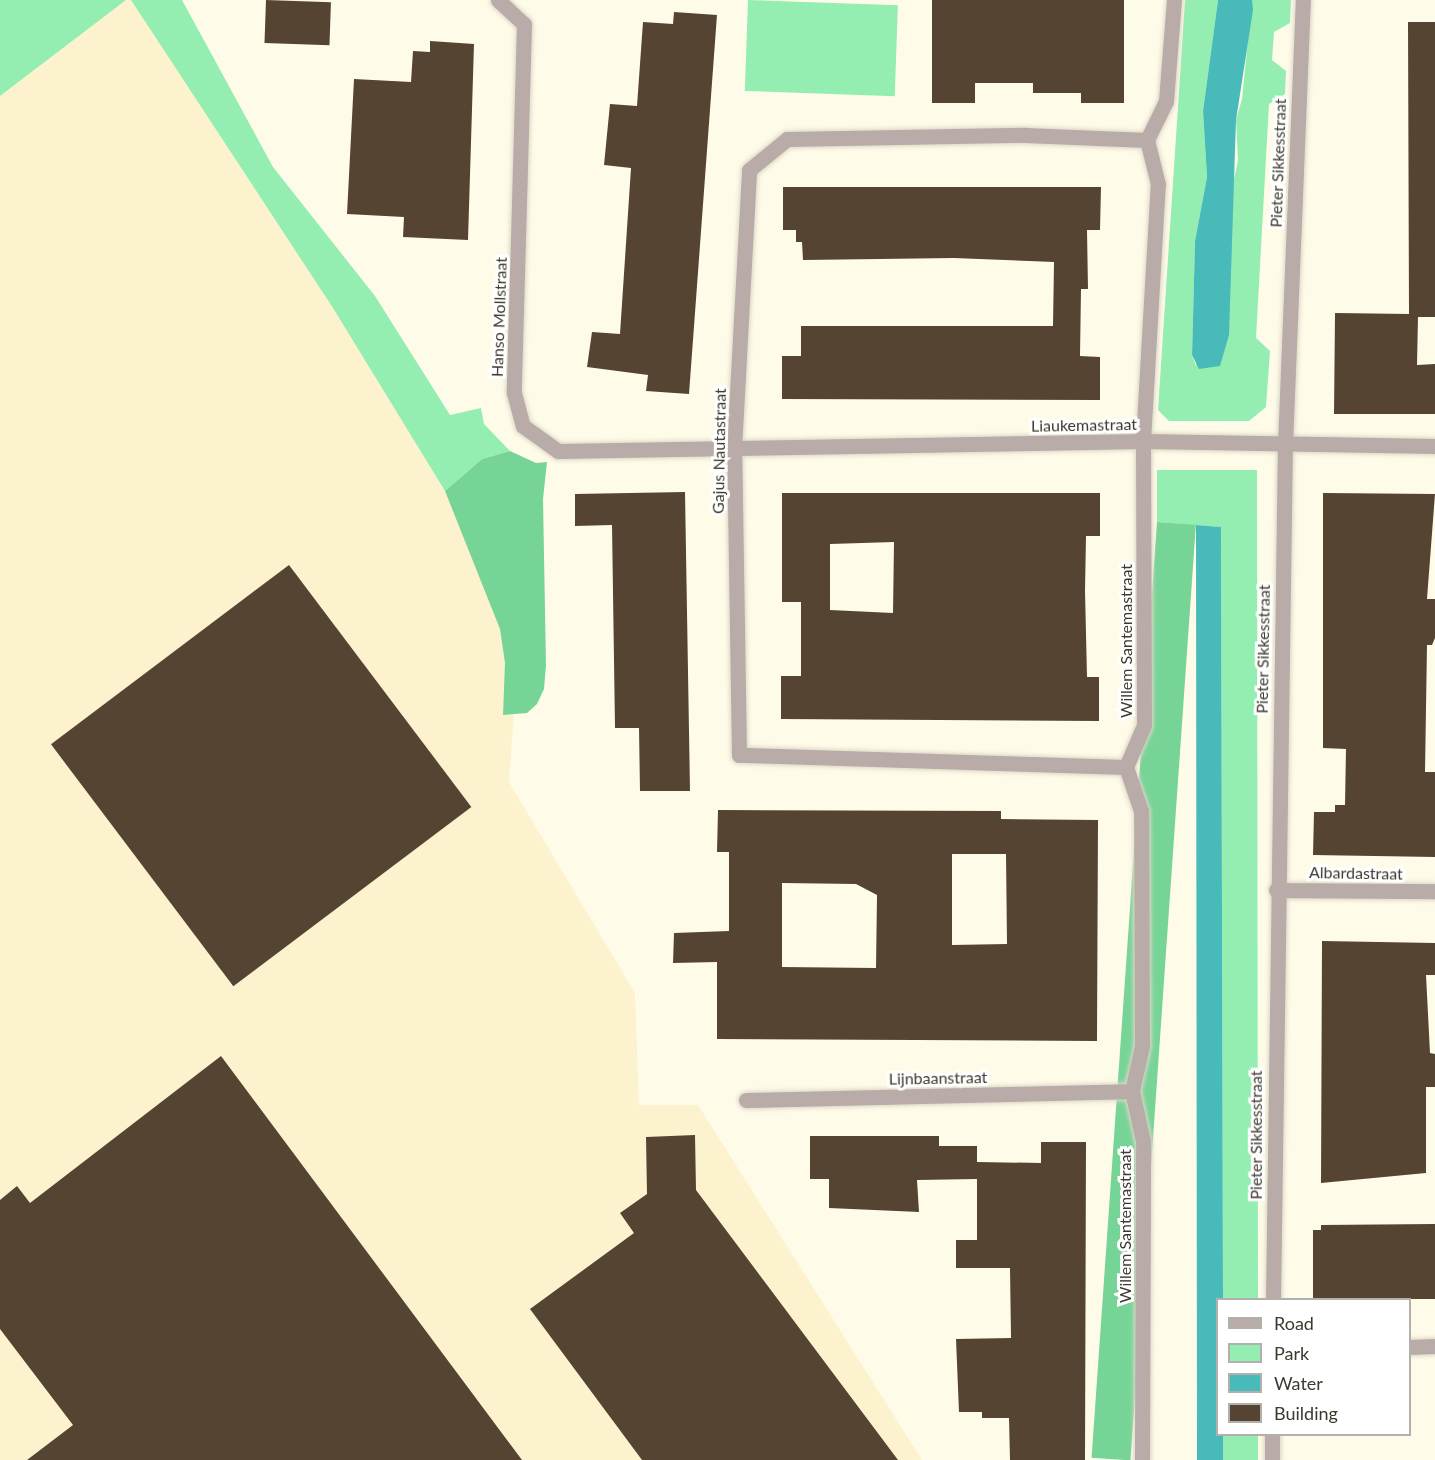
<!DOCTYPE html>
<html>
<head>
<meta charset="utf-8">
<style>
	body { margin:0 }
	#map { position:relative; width:1435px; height:1460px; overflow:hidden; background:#fffbe9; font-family:Lato,sans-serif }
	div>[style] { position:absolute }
	.built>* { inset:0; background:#fcf3ce }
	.green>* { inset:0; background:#95eeb1; transform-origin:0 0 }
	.forest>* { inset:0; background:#77d497; transform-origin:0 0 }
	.water>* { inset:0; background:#49baba }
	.building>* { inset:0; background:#554431; transform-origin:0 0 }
	.roads { filter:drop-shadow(0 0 2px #dcd8c7) drop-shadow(0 0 2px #dcd8c7) }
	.street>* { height:15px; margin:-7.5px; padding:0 7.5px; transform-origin:7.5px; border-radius:7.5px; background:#b9aba8 }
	span { translate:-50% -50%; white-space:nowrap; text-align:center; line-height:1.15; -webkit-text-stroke:6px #fff; paint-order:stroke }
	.street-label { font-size:16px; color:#3c392e }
	.legend { position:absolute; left:1216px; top:1298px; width:195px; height:138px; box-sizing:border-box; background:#fff; border:2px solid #b1b0ab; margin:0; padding:8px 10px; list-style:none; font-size:18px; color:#3c392e }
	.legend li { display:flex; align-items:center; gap:12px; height:30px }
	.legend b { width:30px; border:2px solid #b1b0ab }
</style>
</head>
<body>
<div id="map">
	<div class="built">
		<i style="clip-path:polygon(120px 0,147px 0,446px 458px,517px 675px,509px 782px,635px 993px,639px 1105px,698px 1105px,922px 1460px,0 1460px,0 91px)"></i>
	</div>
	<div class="green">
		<i style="clip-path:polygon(0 0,126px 0,0 96px)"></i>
		<i style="clip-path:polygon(131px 0,182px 0,273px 167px,375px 296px,450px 415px,481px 408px,484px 424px,510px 451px,482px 459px,445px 491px,333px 308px)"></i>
		<i style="left:748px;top:0;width:150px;height:91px;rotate:2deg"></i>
		<i style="clip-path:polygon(1185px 0,1218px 0,1203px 111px,1207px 177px,1195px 241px,1192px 355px,1196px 366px,1238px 160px,1236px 120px,1242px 99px,1252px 0,1291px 0,1290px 23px,1274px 32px,1272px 60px,1286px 71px,1285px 94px,1269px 104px,1256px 338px,1270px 351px,1266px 407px,1249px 421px,1169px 421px,1158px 410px)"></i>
		<i style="clip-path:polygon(1157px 470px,1257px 470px,1258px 1299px,1223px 1299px,1221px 527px,1157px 522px)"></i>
		<i style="left:1223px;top:1435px;width:35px;height:25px"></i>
	</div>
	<div class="forest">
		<i style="clip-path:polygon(510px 451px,536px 463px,547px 462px,543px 499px,546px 665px,544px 689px,537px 704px,527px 713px,503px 715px,505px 663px,500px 629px,445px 491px,482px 459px)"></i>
		<i style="left:1157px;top:522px;width:39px;height:938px;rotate:4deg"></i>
	</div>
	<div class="water">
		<i style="clip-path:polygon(1218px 0,1252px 0,1253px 10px,1236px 120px,1229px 335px,1220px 366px,1199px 369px,1192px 355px,1195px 241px,1207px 177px,1203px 111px)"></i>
		<i style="clip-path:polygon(1196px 525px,1221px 527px,1223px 1299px,1218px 1300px,1218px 1434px,1223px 1435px,1223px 1460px,1197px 1460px)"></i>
	</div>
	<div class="building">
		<i style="left:266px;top:0;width:65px;height:43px;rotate:2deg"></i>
		<i style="clip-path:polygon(932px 0,1124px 0,1124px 103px,1081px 103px,1081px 93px,1033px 93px,1033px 83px,975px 83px,975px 103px,932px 103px)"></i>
		<i style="clip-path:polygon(674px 12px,717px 15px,689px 394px,646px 391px,648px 375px,587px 367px,592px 332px,620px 334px,631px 168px,604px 165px,610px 104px,637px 106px,643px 22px,673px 24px)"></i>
		<i style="clip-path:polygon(1408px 22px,1435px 22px,1435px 317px,1418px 317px,1417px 365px,1435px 364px,1435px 414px,1334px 414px,1335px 313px,1409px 314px)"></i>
		<i style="clip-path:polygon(430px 41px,474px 44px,468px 240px,403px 237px,404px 217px,347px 214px,354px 79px,411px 82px,413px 51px,430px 52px)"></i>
		<i style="clip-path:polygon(783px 187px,1101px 187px,1100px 230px,1087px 230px,1088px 289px,1081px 289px,1080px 356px,1100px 357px,1100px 400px,782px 399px,782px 356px,801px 356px,801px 326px,1053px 326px,1054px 262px,954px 258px,803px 260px,802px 242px,796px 242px,796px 230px,783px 230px)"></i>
		<i style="clip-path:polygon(685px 492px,690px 791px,640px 791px,639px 728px,615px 728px,612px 525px,575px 526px,575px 494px)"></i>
		<i style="clip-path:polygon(evenodd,782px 493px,1100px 493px,1100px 536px,1086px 536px,1085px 591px,1087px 677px,1099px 677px,1099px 721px,781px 719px,781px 676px,801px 676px,801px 602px,782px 602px,782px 493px,894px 542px,893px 613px,830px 610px,830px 544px,894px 542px)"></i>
		<i style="clip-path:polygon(1323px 493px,1435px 494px,1427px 599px,1435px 599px,1435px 638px,1432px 645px,1427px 645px,1425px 772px,1435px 772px,1435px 857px,1313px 855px,1314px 812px,1335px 812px,1335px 805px,1345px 805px,1346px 749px,1323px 748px)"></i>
		<i style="left:289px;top:565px;width:303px;height:298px;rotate:53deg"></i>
		<i style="clip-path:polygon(evenodd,718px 810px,1001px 811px,1001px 819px,1098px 820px,1097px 1041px,717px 1039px,717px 962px,673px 963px,674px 933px,729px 931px,729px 852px,717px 852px,718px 810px,952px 854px,1006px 854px,1007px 944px,952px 945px,952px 854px,718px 810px,782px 883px,856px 884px,877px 895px,876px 968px,782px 967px,782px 883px)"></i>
		<i style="clip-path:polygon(1322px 941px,1435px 943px,1435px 975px,1426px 975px,1430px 1053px,1435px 1054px,1435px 1087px,1426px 1087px,1426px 1173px,1321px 1183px)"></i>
		<i style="clip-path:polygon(221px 1056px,522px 1460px,27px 1460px,73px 1425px,0 1329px,0 1200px,17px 1186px,30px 1203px)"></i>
		<i style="clip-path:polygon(695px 1135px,696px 1190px,898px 1460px,642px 1460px,530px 1309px,634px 1233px,620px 1213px,647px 1194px,646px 1137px)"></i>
		<i style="clip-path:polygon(810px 1136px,939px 1136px,939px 1146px,977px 1146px,977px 1162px,1041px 1163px,1041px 1142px,1086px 1142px,1085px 1460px,1010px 1460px,1009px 1418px,982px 1418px,982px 1412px,959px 1412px,956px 1339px,1011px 1338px,1010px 1268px,956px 1268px,956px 1240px,977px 1240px,977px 1179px,917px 1180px,919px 1212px,829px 1208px,829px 1179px,810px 1179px)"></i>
		<i style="clip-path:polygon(1435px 1224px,1435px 1299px,1313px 1299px,1313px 1230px,1321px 1230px,1321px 1225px)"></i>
	</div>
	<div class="roads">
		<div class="street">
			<i style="left:498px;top:0;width:35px;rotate:43deg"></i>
			<i style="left:524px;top:24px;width:369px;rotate:91.6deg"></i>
			<i style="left:514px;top:393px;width:34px;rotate:75deg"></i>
			<i style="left:523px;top:426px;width:43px;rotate:35.5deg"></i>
			<i style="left:558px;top:451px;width:585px;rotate:-0.98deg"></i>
			<i style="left:1143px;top:441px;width:292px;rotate:1deg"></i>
			<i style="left:1126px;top:767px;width:387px;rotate:-178.2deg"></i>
			<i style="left:739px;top:755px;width:306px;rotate:-90.9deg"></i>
			<i style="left:734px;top:449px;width:279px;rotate:-86.9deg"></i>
			<i style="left:749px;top:170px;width:49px;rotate:-39.2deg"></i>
			<i style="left:787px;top:139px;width:238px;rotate:-1deg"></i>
			<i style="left:1025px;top:135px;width:122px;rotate:2.3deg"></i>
			<i style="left:1276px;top:890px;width:159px;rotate:0.4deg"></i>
			<i style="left:746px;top:1100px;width:386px;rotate:-1.3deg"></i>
			<i style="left:1273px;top:1300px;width:855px;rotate:-89.2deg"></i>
			<i style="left:1285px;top:445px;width:445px;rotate:-87.7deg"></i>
			<i style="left:1410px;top:1347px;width:25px;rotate:-2deg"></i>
			<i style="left:1142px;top:1460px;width:319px;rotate:-89.8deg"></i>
			<i style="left:1143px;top:1141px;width:51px;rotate:-102.4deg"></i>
			<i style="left:1132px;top:1091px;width:46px;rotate:-77.5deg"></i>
			<i style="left:1142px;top:1046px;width:235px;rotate:-90.2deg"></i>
			<i style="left:1141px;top:811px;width:46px;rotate:-108.8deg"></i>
			<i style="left:1126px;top:767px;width:46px;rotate:-66.8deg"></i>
			<i style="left:1144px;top:725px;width:284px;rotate:-90.2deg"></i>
			<i style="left:1143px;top:441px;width:257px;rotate:-86.7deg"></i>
			<i style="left:1158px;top:184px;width:45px;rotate:-104deg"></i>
			<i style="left:1147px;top:140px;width:43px;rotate:-64deg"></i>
			<i style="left:1166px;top:101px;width:101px;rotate:-85.5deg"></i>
			<i style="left:1272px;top:1460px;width:26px;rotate:-90deg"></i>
		</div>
	</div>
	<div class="street-label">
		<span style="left:1278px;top:163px;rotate:-88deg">Pieter Sikkesstraat</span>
		<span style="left:499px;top:317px;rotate:-88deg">Hanso Mollstraat</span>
		<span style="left:1084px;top:425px;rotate:-1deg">Liaukemastraat</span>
		<span style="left:719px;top:451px;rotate:-89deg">Gajus Nautastraat</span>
		<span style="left:1126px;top:641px;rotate:-90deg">Willem Santemastraat</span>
		<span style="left:1263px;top:649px;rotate:-89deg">Pieter Sikkesstraat</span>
		<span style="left:1356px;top:873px;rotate:1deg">Albardastraat</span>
		<span style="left:938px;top:1078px;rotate:-1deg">Lijnbaanstraat</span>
		<span style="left:1256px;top:1135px;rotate:-90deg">Pieter Sikkesstraat</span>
		<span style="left:1125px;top:1226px;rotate:-90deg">Willem Santemastraat</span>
	</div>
	<ul class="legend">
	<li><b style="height:8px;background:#b9aba8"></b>Road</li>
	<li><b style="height:16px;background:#95eeb1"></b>Park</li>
	<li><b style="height:16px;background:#49baba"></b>Water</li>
	<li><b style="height:16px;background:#554431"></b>Building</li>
	</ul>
</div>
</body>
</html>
